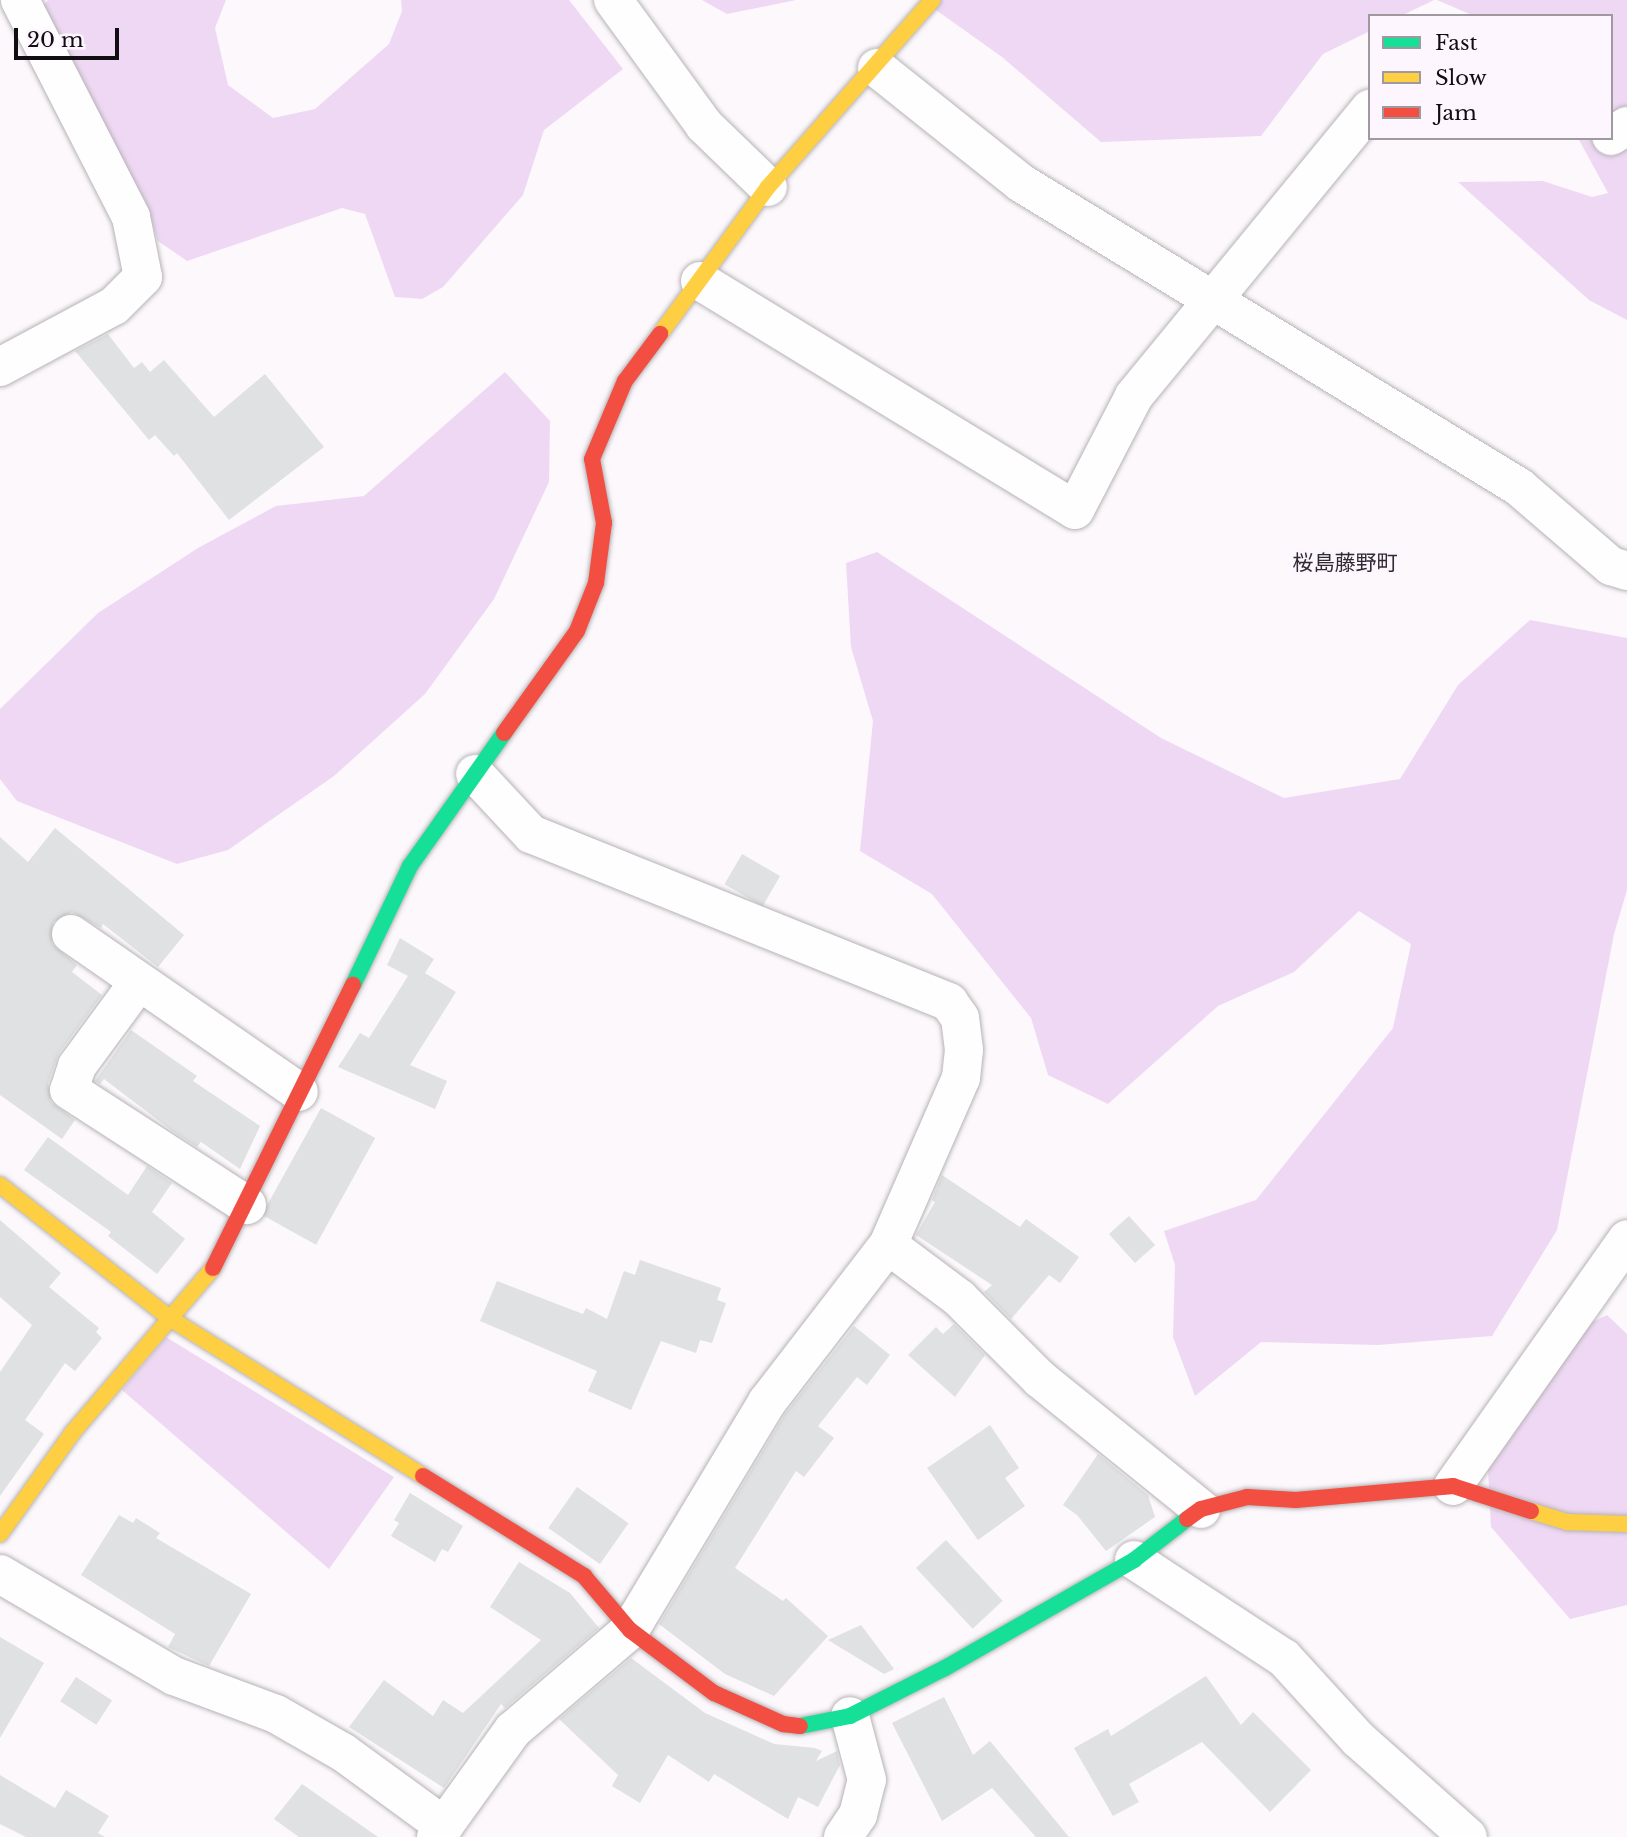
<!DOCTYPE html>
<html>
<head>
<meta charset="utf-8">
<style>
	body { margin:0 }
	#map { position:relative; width:1627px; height:1837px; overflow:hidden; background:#fcf8fc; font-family:"Libre Baskerville","Noto Sans JP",serif }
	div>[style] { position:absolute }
	.green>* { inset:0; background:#efd8f4 }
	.building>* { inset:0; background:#dfe1e2; transform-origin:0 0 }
	.roads { filter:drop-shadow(0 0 2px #b6b3b6) drop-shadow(0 0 2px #b6b3b6) }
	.street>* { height:38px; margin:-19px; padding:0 19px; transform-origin:19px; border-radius:19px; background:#fffeff }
	.fast>* { height:16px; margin:-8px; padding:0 8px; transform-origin:8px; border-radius:8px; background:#16e098 }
	.slow>* { height:16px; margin:-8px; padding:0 8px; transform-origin:8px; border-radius:8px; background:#ffcf43 }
	.jam>* { height:16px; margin:-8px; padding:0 8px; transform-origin:8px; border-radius:8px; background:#f24e42 }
	span { translate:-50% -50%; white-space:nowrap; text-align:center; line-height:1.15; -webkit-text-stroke:5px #fdf6fe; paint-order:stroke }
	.quarter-label { font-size:21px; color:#312a33 }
	.legend { position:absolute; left:1368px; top:14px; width:245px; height:126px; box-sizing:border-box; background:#fdf6fe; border:2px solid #9f99a0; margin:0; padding:9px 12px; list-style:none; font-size:21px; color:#110d12 }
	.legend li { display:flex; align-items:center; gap:14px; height:35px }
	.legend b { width:35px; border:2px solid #9f99a0 }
	.scale { position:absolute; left:14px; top:28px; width:105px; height:32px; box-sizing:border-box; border:4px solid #110d12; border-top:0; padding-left:9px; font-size:21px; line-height:24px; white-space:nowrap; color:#110d12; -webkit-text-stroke:5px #fdf6fe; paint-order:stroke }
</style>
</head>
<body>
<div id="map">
	<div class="green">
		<i style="clip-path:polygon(48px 0,226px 0,215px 28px,228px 85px,273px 118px,315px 109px,389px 44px,402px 11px,401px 0,569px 0,623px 69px,544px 130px,523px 195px,443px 287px,422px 299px,395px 297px,365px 214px,342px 208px,187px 261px,158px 241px,145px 201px,41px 9px)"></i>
		<i style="clip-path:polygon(702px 0,796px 0,727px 14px)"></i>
		<i style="clip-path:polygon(922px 0,1434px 0,1401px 16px,1370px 16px,1370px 31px,1323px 54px,1261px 136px,1101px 142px,1002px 57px)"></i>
		<i style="clip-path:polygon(1437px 0,1627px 0,1627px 320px,1589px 300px,1458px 182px,1543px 181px,1592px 197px,1608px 193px,1578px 138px,1611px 138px,1611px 16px,1474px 16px)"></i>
		<i style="clip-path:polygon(505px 372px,550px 421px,549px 482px,494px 599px,425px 694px,334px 776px,228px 850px,177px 864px,17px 801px,0 779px,0 709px,98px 613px,198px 548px,276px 506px,364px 496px)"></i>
		<i style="clip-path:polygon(877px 552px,1161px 738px,1284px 798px,1400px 779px,1458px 685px,1530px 620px,1627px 638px,1627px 890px,1614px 934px,1557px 1230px,1492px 1336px,1378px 1345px,1261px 1342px,1195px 1396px,1173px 1337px,1175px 1265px,1164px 1231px,1256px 1200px,1393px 1028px,1411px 944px,1359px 911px,1294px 972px,1218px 1006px,1108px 1104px,1048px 1075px,1031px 1018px,932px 894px,860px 851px,873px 721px,851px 647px,846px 563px)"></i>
		<i style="clip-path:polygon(1607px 1315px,1627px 1334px,1627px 1605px,1570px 1619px,1491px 1527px,1488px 1469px,1582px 1327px)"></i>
		<i style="clip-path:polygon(166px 1337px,394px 1477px,329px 1569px,122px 1390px)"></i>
	</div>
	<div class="building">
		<i style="clip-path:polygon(108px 334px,134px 368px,142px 362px,150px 372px,164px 360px,214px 417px,265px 374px,324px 447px,229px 520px,177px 453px,174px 456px,155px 435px,149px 440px,75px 351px)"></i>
		<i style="clip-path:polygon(55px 828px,184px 935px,158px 967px,103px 924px,101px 928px,72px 912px,53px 922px,52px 944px,77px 965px,72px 972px,102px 995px,59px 1053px,48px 1083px,51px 1102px,75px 1120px,62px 1139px,0 1095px,0 837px,28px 862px)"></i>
		<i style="left:742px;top:854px;width:44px;height:35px;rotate:30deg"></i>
		<i style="clip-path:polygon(400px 938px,434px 959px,425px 973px,456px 992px,410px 1065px,447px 1081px,435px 1109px,338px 1067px,360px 1033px,369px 1038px,408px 976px,387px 965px)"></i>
		<i style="clip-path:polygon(131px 1030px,197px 1076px,193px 1081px,260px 1126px,240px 1169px,201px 1142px,197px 1147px,171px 1130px,104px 1079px,100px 1084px,95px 1081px)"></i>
		<i style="left:321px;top:1108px;width:62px;height:122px;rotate:29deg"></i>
		<i style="clip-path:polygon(48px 1137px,128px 1195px,147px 1166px,172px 1183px,152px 1212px,185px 1239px,157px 1274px,108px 1236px,111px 1232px,24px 1170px)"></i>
		<i style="clip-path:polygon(942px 1175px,1020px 1227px,1026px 1219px,1079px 1257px,1060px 1283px,1049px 1275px,1011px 1319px,984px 1292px,992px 1285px,916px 1235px,935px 1202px,932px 1200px)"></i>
		<i style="left:1129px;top:1216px;width:39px;height:27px;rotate:48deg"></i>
		<i style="clip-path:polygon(0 1220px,61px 1273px,49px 1287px,99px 1328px,96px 1332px,102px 1338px,75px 1371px,65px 1363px,25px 1420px,44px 1434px,0 1496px,0 1372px,32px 1325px,0 1297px)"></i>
		<i style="clip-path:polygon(640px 1260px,721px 1288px,717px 1300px,726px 1303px,712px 1343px,700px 1340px,696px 1353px,661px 1341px,631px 1410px,588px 1391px,597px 1371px,480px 1321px,497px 1281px,583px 1314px,586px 1308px,607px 1319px,624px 1271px,635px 1275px)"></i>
		<i style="clip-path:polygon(954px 1324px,985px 1355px,955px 1397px,908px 1355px,936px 1327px,943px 1334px)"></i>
		<i style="clip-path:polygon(854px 1326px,890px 1355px,867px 1385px,857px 1377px,818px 1426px,834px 1438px,804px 1477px,796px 1471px,735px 1568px,783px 1601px,786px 1598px,828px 1636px,774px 1696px,725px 1674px,659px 1624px,785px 1414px)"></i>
		<i style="clip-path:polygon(990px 1425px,1019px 1468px,1005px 1478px,1025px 1506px,978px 1540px,927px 1468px)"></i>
		<i style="clip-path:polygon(1098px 1454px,1148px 1495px,1155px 1517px,1106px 1551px,1077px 1515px,1063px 1505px)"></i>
		<i style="left:577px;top:1487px;width:63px;height:50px;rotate:35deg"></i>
		<i style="clip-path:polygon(410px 1493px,463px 1526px,448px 1552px,442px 1549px,435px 1562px,391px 1536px,399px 1523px,394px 1520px)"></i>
		<i style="clip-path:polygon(119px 1515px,133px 1523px,136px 1518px,160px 1533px,156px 1538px,251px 1594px,209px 1666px,168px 1647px,175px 1634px,81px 1575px)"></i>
		<i style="left:946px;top:1540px;width:83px;height:41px;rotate:47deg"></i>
		<i style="clip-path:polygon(519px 1562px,570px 1593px,599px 1628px,505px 1708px,501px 1704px,444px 1788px,349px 1727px,384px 1680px,433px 1716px,443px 1700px,463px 1713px,541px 1640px,490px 1607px)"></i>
		<i style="clip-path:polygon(861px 1625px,894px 1669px,884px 1674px,828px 1640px)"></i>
		<i style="clip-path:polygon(0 1637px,44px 1663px,0 1738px)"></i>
		<i style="clip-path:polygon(631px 1658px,705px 1713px,774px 1744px,815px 1748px,822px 1751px,816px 1761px,837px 1751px,840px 1765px,818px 1807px,798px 1797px,788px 1819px,714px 1774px,709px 1782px,668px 1755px,640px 1803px,612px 1786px,618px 1775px,559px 1719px)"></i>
		<i style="clip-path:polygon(1206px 1676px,1241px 1725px,1253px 1712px,1311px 1770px,1270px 1812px,1202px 1742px,1129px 1784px,1139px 1802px,1113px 1816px,1074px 1748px,1108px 1729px,1111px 1736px)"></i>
		<i style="left:76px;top:1677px;width:43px;height:29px;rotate:33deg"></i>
		<i style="clip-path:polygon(944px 1697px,973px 1755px,990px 1741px,1069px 1837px,1036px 1837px,992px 1788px,942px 1821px,892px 1723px)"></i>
		<i style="clip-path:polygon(0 1775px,55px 1808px,66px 1790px,109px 1816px,98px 1833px,105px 1837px,26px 1837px,0 1824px)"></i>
		<i style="clip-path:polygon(302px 1784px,378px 1837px,299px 1837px,274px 1819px)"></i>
	</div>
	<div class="roads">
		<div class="street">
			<i style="left:613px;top:0;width:155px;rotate:53.9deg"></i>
			<i style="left:704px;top:125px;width:89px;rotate:44.1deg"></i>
			<i style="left:877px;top:68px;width:184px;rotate:38.6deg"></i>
			<i style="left:1021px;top:183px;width:583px;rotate:31.4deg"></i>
			<i style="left:1519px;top:487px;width:121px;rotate:40.7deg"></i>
			<i style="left:1611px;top:566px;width:17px;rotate:17deg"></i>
			<i style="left:1611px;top:136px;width:19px;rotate:-32deg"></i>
			<i style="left:700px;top:281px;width:439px;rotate:31.4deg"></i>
			<i style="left:1075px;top:510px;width:128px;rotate:-62.6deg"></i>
			<i style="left:1134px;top:396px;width:372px;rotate:-50.6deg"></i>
			<i style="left:0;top:367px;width:129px;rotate:-28.2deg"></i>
			<i style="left:114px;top:306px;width:41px;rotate:-45deg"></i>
			<i style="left:143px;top:277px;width:61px;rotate:-101.3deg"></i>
			<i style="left:131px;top:217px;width:244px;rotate:-117.1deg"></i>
			<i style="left:71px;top:934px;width:277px;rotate:34.7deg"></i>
			<i style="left:138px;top:983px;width:103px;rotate:126.3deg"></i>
			<i style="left:77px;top:1066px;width:25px;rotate:108deg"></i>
			<i style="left:69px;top:1090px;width:212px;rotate:32.9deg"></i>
			<i style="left:888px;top:1245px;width:89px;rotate:36.7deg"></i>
			<i style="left:959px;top:1298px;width:115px;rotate:45deg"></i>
			<i style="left:1040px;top:1379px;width:207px;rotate:38.9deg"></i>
			<i style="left:1453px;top:1486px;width:302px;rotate:-54.8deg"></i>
			<i style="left:1134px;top:1560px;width:179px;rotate:33.2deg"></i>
			<i style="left:1284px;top:1658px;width:110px;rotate:47.6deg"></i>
			<i style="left:1358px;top:1739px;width:147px;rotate:41.7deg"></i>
			<i style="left:0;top:1574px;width:202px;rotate:30.4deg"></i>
			<i style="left:174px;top:1676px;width:109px;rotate:20.4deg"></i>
			<i style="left:276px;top:1714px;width:78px;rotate:29.8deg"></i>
			<i style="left:344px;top:1753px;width:124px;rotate:36.1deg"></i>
			<i style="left:436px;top:1837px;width:132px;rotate:-54.3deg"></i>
			<i style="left:513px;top:1730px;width:154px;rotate:-40.5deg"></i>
			<i style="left:630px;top:1630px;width:266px;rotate:-59deg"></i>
			<i style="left:767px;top:1402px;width:198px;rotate:-52.4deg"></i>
			<i style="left:888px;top:1245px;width:182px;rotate:-66.4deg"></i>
			<i style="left:961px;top:1078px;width:28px;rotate:-84deg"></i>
			<i style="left:964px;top:1050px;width:32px;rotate:-97deg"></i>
			<i style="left:960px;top:1018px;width:19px;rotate:-125deg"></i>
			<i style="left:949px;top:1002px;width:450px;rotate:-158.1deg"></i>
			<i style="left:531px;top:834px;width:82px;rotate:-133deg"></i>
			<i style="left:843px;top:1837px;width:27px;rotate:-56deg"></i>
			<i style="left:858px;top:1815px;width:36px;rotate:-76deg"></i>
			<i style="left:867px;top:1780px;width:66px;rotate:-104.9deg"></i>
		</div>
		<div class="fast">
			<i style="left:353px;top:985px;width:132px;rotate:-64.4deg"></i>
			<i style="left:410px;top:866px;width:163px;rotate:-54.7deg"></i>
			<i style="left:800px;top:1726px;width:51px;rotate:-11.3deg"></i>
			<i style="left:850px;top:1716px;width:106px;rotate:-26.8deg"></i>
			<i style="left:945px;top:1668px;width:218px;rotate:-29.7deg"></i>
			<i style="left:1134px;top:1560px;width:67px;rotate:-37.7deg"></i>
		</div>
		<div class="slow">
			<i style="left:660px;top:334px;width:182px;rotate:-53.7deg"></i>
			<i style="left:768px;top:187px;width:249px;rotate:-48.7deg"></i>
			<i style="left:0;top:1185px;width:217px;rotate:38.1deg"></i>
			<i style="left:171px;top:1319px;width:297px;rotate:31.9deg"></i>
			<i style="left:1531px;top:1511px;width:39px;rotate:17deg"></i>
			<i style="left:1568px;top:1522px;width:59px;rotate:1.9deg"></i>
			<i style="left:0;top:1534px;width:125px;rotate:-54.4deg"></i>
			<i style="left:73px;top:1432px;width:216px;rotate:-49.5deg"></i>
		</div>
		<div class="jam">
			<i style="left:504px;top:733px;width:125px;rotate:-54.4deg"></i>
			<i style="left:577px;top:631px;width:52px;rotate:-68.4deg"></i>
			<i style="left:596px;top:583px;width:61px;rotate:-82.4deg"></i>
			<i style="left:604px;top:523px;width:65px;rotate:-100.6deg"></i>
			<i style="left:592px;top:459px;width:85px;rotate:-67.1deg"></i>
			<i style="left:625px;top:381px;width:59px;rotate:-53.3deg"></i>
			<i style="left:213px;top:1268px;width:316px;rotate:-63.7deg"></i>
			<i style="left:423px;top:1476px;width:190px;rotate:31.8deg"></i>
			<i style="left:584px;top:1576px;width:71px;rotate:49.6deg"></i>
			<i style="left:630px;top:1630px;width:105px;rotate:36.9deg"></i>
			<i style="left:714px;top:1693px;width:76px;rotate:24.2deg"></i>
			<i style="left:783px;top:1724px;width:17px;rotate:7deg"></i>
			<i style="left:1187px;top:1519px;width:17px;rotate:-36deg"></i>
			<i style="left:1201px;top:1509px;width:48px;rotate:-14.6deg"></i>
			<i style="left:1247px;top:1497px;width:49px;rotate:3.5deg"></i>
			<i style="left:1296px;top:1500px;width:158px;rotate:-5.1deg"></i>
			<i style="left:1453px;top:1486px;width:82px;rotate:17.8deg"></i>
		</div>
	</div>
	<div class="quarter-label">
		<span style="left:1345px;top:563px">桜島藤野町</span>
	</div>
	<ul class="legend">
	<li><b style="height:9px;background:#16e098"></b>Fast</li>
	<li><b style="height:9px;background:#ffcf43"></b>Slow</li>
	<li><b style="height:9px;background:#f24e42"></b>Jam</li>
	</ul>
	<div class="scale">20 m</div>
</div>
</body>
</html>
